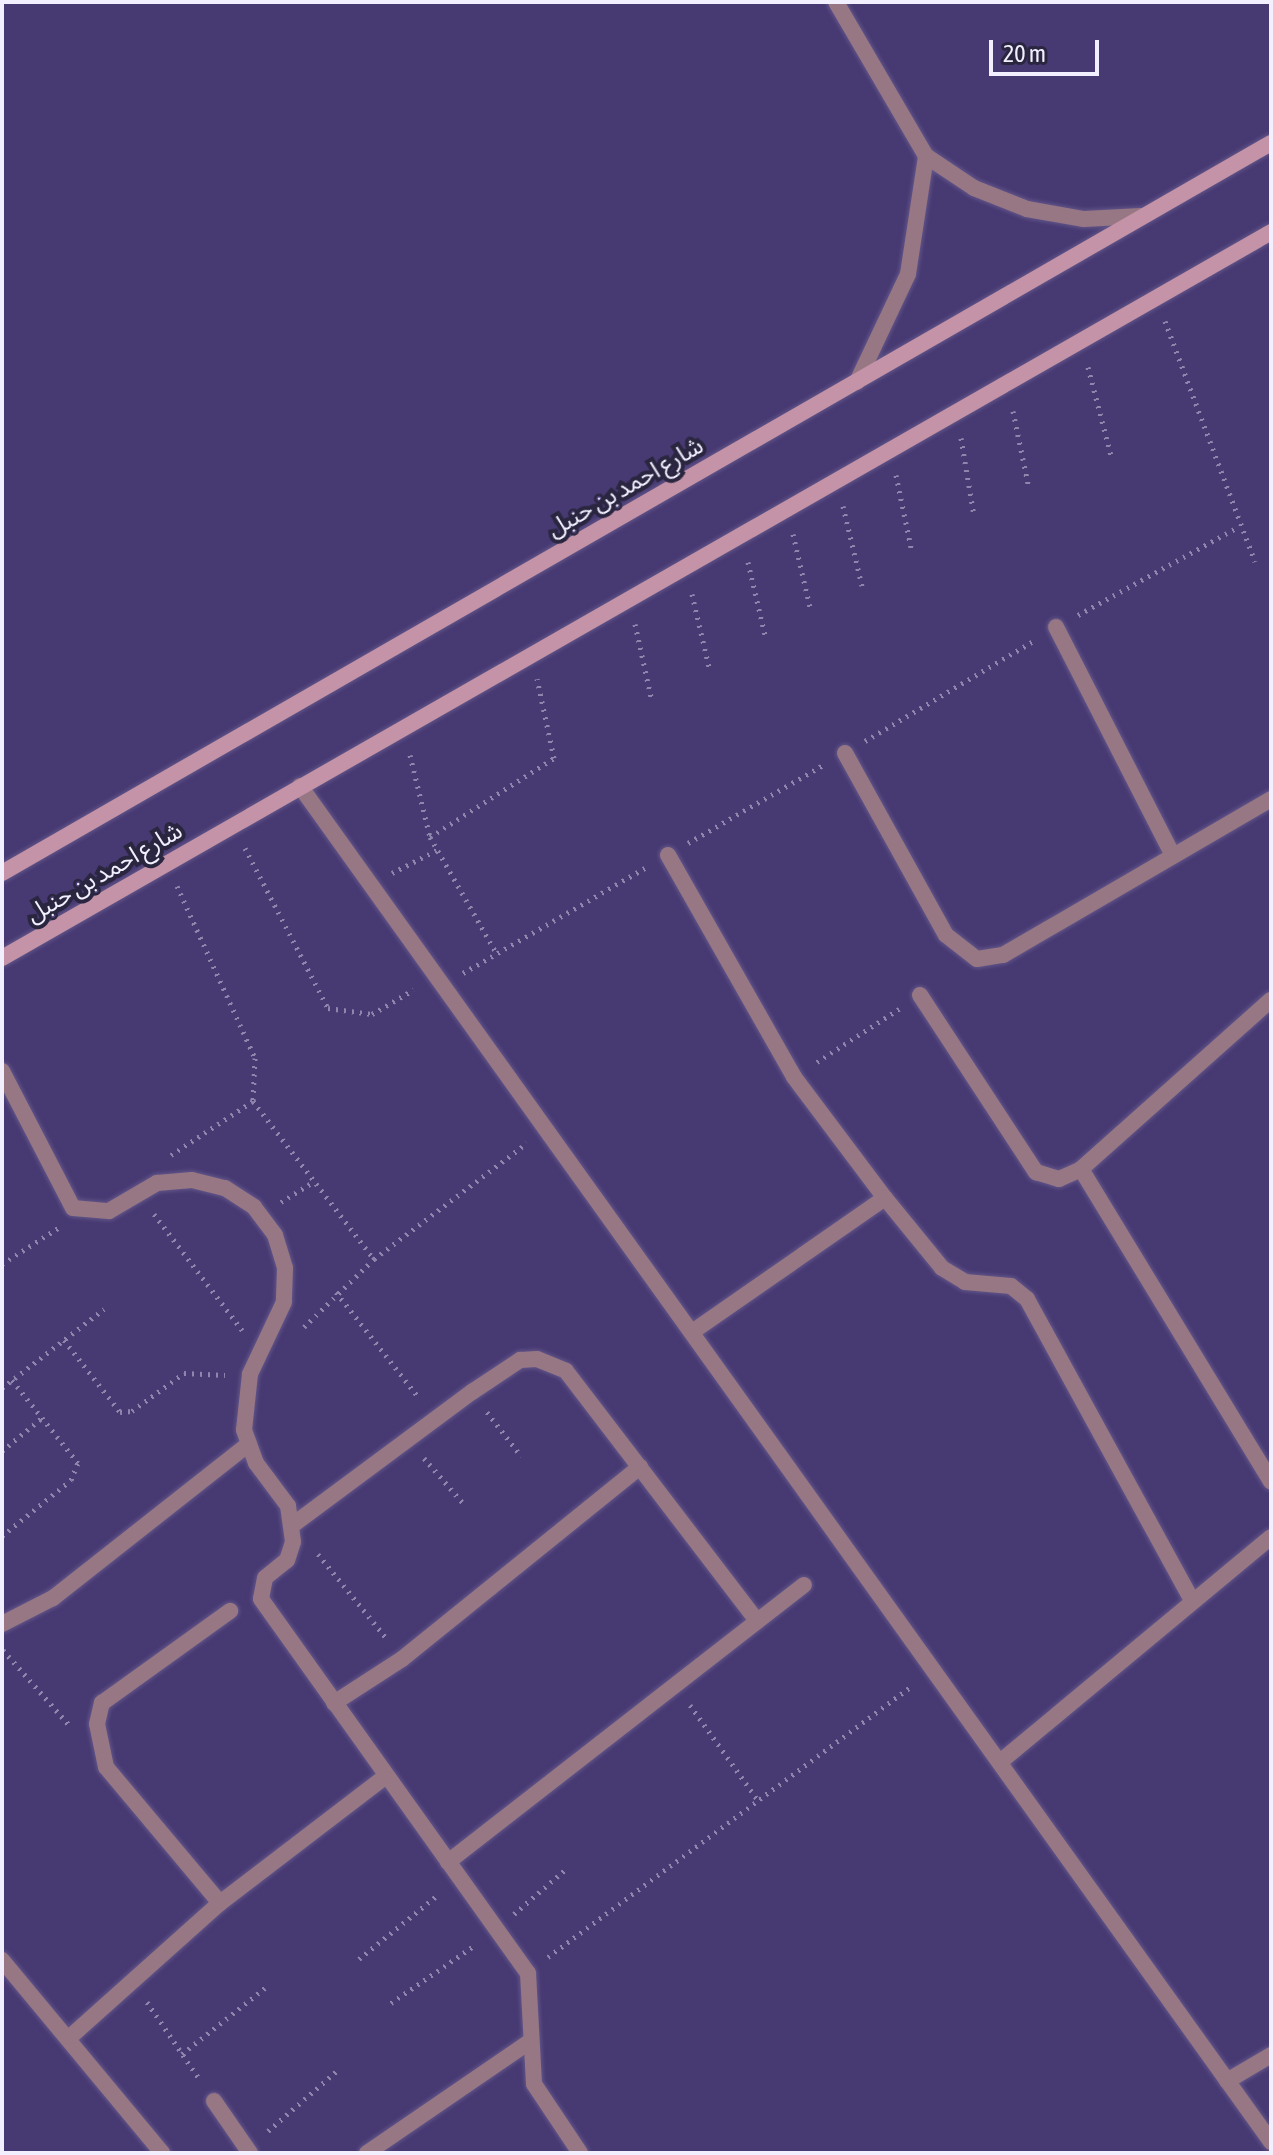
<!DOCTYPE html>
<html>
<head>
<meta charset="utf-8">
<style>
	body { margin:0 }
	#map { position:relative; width:1273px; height:2155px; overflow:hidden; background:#473972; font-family:"Asap Condensed","Noto Sans Arabic",sans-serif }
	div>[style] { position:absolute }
	.path>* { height:5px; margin-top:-2.5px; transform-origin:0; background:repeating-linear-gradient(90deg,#8f86ad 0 2px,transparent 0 8px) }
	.roads { filter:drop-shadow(0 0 2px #625689) drop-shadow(0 0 2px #625689) }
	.lane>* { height:16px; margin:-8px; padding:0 8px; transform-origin:8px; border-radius:8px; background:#977784 }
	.street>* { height:16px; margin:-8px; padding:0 8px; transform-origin:8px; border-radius:8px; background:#977784 }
	.secondary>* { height:16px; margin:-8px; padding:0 8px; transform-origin:8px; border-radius:8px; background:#c493a7 }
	span { translate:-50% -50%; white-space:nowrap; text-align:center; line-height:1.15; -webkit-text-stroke:8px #2b2640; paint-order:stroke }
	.street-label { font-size:24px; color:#f2f0ff }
	.frame { position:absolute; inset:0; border:4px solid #f2f0ff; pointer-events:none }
	.scale { position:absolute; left:989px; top:40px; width:110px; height:36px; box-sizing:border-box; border:4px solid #f2f0ff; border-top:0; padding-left:10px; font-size:24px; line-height:28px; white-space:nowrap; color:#f2f0ff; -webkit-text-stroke:6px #2b2640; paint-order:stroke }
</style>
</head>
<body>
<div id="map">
	<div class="path">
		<i style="left:1165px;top:321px;width:257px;rotate:69.5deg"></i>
		<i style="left:1088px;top:367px;width:91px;rotate:75.4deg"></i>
		<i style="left:1013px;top:411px;width:79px;rotate:78.3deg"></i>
		<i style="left:961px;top:438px;width:79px;rotate:80.5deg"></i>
		<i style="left:896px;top:475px;width:79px;rotate:78.3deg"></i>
		<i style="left:843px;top:506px;width:82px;rotate:76.6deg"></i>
		<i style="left:793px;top:534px;width:75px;rotate:76.9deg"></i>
		<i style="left:748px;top:562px;width:75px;rotate:76.9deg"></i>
		<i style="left:692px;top:594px;width:75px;rotate:76.9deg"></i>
		<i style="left:1078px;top:615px;width:183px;rotate:-28.8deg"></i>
		<i style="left:635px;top:624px;width:79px;rotate:77.6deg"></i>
		<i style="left:865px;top:741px;width:198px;rotate:-30.7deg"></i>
		<i style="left:410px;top:755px;width:84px;rotate:76.3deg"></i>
		<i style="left:430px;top:837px;width:135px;rotate:60.2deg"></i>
		<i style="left:430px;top:837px;width:147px;rotate:-32.5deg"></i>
		<i style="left:554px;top:758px;width:81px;rotate:-102.1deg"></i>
		<i style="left:688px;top:843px;width:158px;rotate:-30deg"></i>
		<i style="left:245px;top:848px;width:180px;rotate:62.6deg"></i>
		<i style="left:328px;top:1008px;width:44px;rotate:7.8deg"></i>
		<i style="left:372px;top:1014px;width:48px;rotate:-30.3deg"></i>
		<i style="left:392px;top:873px;width:51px;rotate:-27.1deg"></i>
		<i style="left:177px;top:886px;width:189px;rotate:65.6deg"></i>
		<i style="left:255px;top:1058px;width:43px;rotate:92.7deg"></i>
		<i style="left:253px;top:1101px;width:199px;rotate:52.6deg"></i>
		<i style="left:463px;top:973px;width:210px;rotate:-30deg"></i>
		<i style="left:817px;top:1062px;width:98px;rotate:-32.9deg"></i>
		<i style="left:171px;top:1155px;width:98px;rotate:-33.4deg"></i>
		<i style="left:281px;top:1202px;width:39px;rotate:-32deg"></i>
		<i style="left:154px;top:1214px;width:146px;rotate:52.8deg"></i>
		<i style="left:2px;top:1264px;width:67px;rotate:-32.7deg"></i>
		<i style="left:336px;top:1292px;width:135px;rotate:51.9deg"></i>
		<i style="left:304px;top:1327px;width:98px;rotate:-44.2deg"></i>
		<i style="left:374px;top:1259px;width:192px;rotate:-37.2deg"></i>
		<i style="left:64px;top:1340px;width:91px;rotate:52.1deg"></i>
		<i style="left:120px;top:1412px;width:12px;rotate:-5deg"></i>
		<i style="left:132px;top:1411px;width:64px;rotate:-36.2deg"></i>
		<i style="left:184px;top:1373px;width:41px;rotate:2.8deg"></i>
		<i style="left:2px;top:1388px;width:129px;rotate:-37.8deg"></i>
		<i style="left:487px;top:1412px;width:56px;rotate:52.3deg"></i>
		<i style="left:2px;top:1451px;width:53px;rotate:-39.7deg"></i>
		<i style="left:424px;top:1458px;width:60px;rotate:49.1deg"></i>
		<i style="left:2px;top:1536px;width:89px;rotate:-39.1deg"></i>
		<i style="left:71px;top:1480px;width:18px;rotate:-68deg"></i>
		<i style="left:78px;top:1463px;width:106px;rotate:-128.5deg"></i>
		<i style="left:318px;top:1554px;width:109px;rotate:50.9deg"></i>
		<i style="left:3px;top:1650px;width:101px;rotate:48.6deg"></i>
		<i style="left:690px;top:1705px;width:115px;rotate:54.5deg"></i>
		<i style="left:514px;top:1914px;width:67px;rotate:-40.8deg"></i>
		<i style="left:548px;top:1957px;width:454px;rotate:-36.7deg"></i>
		<i style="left:359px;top:1959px;width:103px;rotate:-39.1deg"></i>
		<i style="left:147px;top:2002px;width:94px;rotate:55.8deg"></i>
		<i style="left:391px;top:2003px;width:102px;rotate:-34.6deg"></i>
		<i style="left:182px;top:2054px;width:106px;rotate:-38.5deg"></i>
		<i style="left:268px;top:2131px;width:94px;rotate:-41.1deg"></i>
	</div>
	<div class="roads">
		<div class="lane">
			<i style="left:214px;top:2101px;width:63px;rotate:55.3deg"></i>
		</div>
		<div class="street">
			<i style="left:836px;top:2px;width:178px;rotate:59.7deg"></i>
			<i style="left:926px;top:156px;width:58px;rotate:33.7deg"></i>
			<i style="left:974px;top:188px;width:57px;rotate:21.6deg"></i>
			<i style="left:1027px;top:209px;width:58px;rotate:10deg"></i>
			<i style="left:1084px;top:219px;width:57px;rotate:-3deg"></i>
			<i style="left:857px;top:382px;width:119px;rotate:-64.7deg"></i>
			<i style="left:908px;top:274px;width:119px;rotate:-81.3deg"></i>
			<i style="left:1056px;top:627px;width:257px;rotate:62.9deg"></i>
			<i style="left:845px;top:753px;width:208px;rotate:61deg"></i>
			<i style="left:946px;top:935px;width:39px;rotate:38deg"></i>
			<i style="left:977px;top:959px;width:26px;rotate:-9deg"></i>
			<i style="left:1003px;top:955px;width:310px;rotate:-30.2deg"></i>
			<i style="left:300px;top:786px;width:1668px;rotate:54.39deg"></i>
			<i style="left:668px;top:855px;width:255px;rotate:60.4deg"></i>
			<i style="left:794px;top:1077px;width:151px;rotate:53.1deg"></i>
			<i style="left:885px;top:1198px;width:90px;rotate:50.8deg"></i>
			<i style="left:942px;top:1268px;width:27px;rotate:31deg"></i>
			<i style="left:965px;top:1282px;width:46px;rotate:5deg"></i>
			<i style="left:1011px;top:1286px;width:21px;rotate:39deg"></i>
			<i style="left:1027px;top:1299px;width:345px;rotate:61.3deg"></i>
			<i style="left:920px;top:995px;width:212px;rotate:56.8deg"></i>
			<i style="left:1036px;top:1172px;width:24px;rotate:17deg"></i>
			<i style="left:1059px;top:1179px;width:24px;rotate:-24deg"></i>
			<i style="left:1081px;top:1169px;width:254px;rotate:-41.7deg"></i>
			<i style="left:2px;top:1071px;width:154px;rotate:62.6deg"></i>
			<i style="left:73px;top:1208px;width:36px;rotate:5deg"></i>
			<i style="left:109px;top:1211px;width:56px;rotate:-30.3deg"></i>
			<i style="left:157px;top:1183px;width:35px;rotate:-5deg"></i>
			<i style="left:192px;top:1180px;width:34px;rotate:14deg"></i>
			<i style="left:225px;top:1188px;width:35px;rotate:33deg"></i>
			<i style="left:254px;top:1207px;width:35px;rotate:53deg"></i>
			<i style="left:275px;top:1235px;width:34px;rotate:73deg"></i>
			<i style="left:285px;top:1268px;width:34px;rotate:92deg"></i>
			<i style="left:284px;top:1302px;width:80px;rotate:115.3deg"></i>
			<i style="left:250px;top:1374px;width:56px;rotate:96.1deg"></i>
			<i style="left:244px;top:1430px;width:35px;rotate:70deg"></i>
			<i style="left:256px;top:1463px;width:54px;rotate:53.3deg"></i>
			<i style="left:288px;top:1506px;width:36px;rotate:82deg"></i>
			<i style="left:293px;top:1542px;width:19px;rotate:108deg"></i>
			<i style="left:287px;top:1560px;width:28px;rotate:141deg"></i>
			<i style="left:265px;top:1578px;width:21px;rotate:101deg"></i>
			<i style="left:261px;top:1599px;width:460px;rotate:54.5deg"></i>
			<i style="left:528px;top:1973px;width:111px;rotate:86.9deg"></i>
			<i style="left:534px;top:2084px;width:83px;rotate:56.3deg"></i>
			<i style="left:1081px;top:1169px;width:366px;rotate:58.7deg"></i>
			<i style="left:695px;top:1330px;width:231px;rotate:-34.8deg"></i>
			<i style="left:294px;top:1524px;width:222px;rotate:-36.6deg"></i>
			<i style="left:472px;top:1392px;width:58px;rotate:-33.7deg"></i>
			<i style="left:520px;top:1360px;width:17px;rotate:-3deg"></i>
			<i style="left:537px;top:1359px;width:31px;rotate:22deg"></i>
			<i style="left:566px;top:1371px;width:315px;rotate:52.6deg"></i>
			<i style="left:2px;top:1624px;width:57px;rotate:-27deg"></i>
			<i style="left:53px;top:1598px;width:249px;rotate:-38.2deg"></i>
			<i style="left:334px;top:1703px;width:81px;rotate:-32.9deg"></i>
			<i style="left:402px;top:1659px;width:306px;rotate:-38.9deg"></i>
			<i style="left:1000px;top:1762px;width:352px;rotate:-39.7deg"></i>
			<i style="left:448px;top:1862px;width:451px;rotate:-37.9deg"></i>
			<i style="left:220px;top:1903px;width:177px;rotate:-130deg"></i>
			<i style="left:106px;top:1767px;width:44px;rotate:-101.8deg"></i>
			<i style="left:97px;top:1724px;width:22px;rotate:-77deg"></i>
			<i style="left:102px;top:1703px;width:158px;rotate:-35.7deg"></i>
			<i style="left:2px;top:1960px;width:251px;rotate:50.3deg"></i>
			<i style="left:70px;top:2037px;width:201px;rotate:-41.8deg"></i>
			<i style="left:220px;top:1903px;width:209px;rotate:-37.4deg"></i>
			<i style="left:1227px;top:2081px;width:51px;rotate:-30.6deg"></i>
			<i style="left:367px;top:2153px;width:196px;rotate:-34.4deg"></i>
		</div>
		<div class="secondary">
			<i style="left:2px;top:873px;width:1464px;rotate:-29.91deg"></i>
			<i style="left:2px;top:958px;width:1462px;rotate:-29.77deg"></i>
		</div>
	</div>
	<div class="street-label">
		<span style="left:625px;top:487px;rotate:-30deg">شارع احمد بن حنبل</span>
		<span style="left:104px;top:872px;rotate:-30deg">شارع احمد بن حنبل</span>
	</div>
	<div class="frame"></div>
	<div class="scale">20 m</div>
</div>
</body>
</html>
